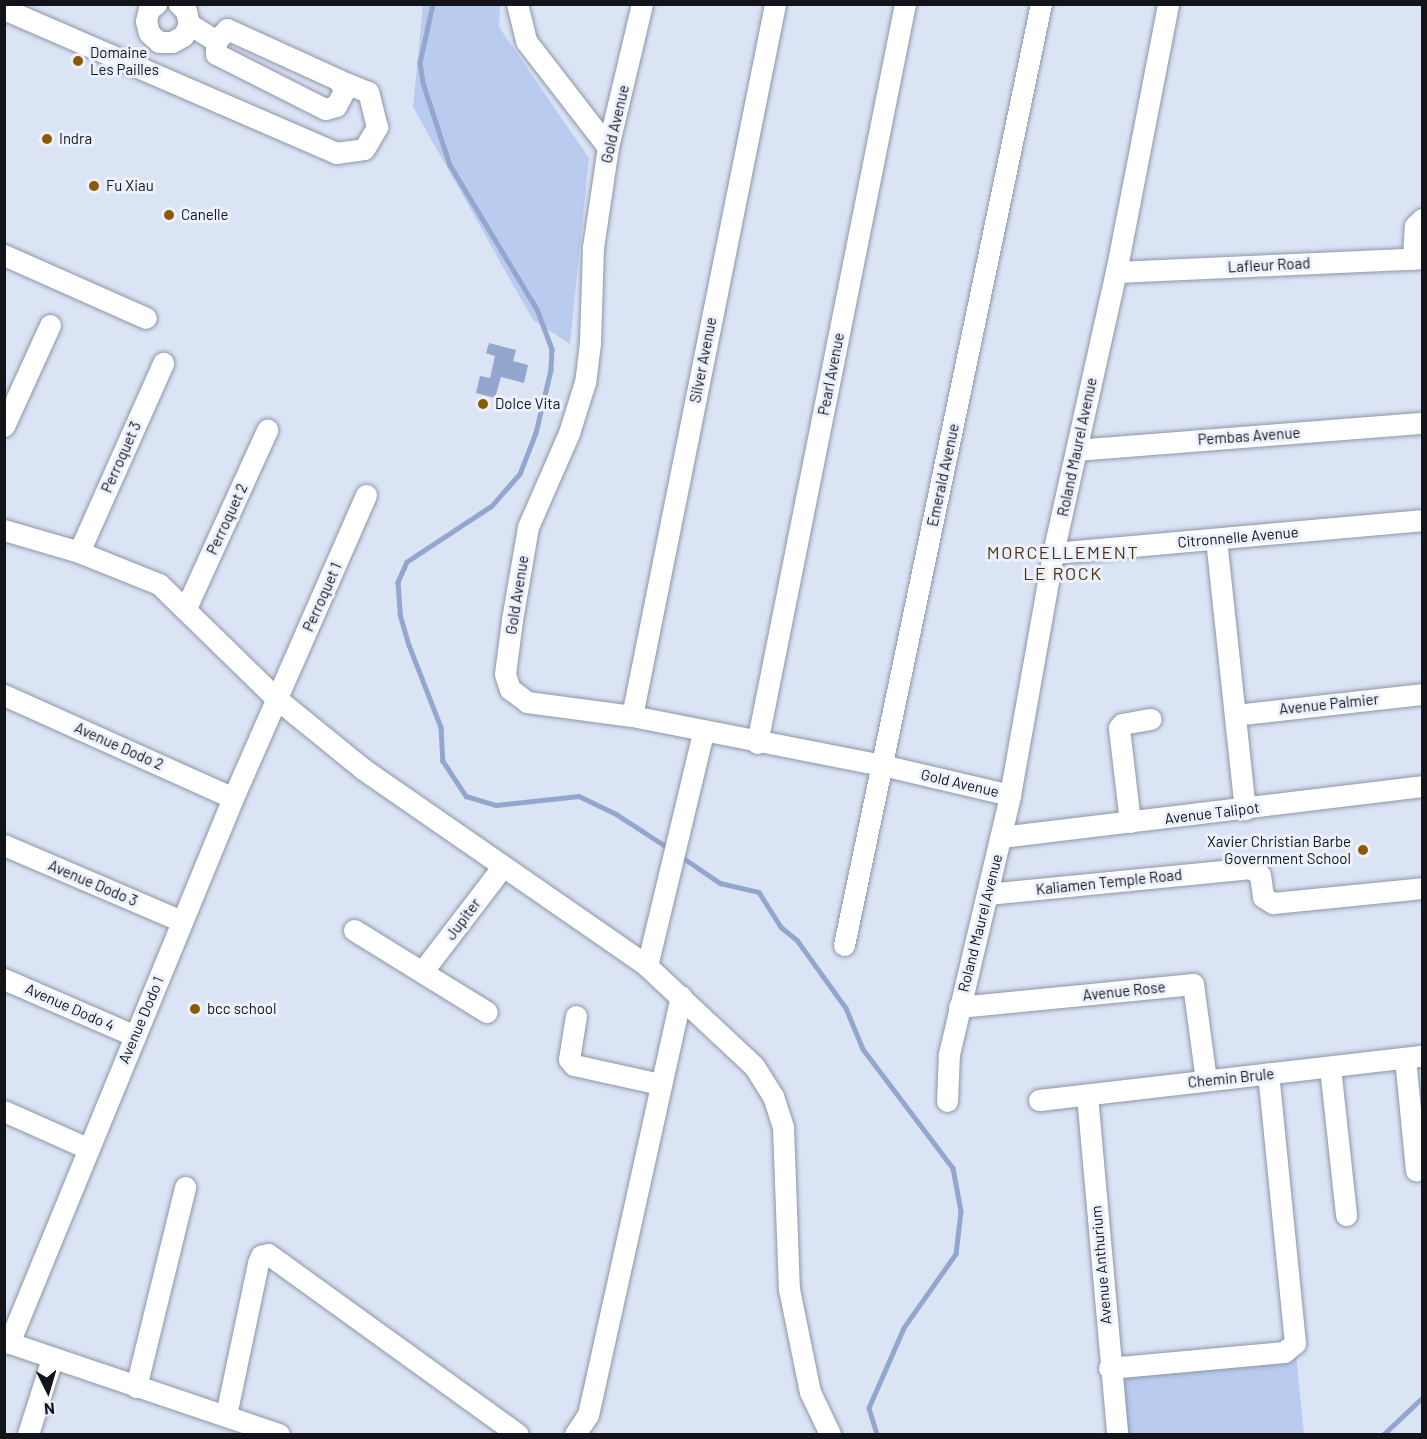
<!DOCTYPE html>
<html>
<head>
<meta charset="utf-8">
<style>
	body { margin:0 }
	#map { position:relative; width:1427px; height:1439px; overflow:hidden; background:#dbe4f5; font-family:Barlow,sans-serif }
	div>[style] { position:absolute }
	.green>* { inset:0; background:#b9cbee }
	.water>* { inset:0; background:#93a6cd }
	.stream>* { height:4.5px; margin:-2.25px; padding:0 2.25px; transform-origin:2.25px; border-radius:2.25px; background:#93a6cd }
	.roads { filter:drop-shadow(0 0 2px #8e96a7) drop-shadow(0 0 2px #8e96a7) }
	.minor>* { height:21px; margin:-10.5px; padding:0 10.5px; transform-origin:10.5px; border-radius:10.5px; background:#fff }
	.dots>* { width:16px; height:16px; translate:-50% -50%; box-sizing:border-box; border:3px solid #ecf1fc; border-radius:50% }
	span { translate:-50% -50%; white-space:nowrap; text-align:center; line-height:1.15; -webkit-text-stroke:6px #ecf1fc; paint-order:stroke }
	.poi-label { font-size:15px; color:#12141a }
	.left { translate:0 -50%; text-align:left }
	.right { translate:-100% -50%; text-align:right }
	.street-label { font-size:15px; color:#12141a }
	.quarter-label { font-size:18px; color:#4e3413; letter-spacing:1.5px }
	.frame { position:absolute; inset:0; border:6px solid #12141a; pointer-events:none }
	.north { position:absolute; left:18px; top:1361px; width:60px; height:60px; -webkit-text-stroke:4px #ecf1fc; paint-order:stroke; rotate:175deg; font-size:16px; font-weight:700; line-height:24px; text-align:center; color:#12141a }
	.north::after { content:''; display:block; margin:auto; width:21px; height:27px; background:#12141a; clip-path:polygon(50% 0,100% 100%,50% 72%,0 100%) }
</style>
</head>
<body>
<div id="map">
	<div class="green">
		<i style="clip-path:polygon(423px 5px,500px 5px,499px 27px,589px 158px,570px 344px,533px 320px,413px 107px)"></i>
		<i style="clip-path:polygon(1296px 1355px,1304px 1434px,1125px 1434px,1118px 1374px)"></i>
	</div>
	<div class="water">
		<i style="clip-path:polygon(489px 343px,516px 350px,513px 361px,528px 365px,524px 383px,501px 377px,495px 398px,476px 393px,480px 376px,490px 378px,495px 356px,486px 353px)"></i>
	</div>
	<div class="stream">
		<i style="left:433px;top:4px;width:60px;rotate:102.4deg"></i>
		<i style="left:420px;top:63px;width:20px;rotate:81deg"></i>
		<i style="left:423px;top:83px;width:86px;rotate:71.8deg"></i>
		<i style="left:450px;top:165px;width:168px;rotate:58.9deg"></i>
		<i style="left:537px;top:309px;width:43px;rotate:69.4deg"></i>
		<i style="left:552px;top:349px;width:21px;rotate:93deg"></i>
		<i style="left:551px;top:370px;width:65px;rotate:103.4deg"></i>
		<i style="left:536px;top:433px;width:44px;rotate:111.3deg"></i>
		<i style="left:520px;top:474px;width:43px;rotate:131.2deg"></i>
		<i style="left:492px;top:506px;width:102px;rotate:146.6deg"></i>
		<i style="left:407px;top:562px;width:22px;rotate:114deg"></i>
		<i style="left:398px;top:582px;width:32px;rotate:86deg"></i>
		<i style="left:400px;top:614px;width:32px;rotate:74deg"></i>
		<i style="left:409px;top:645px;width:88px;rotate:68.7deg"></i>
		<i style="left:441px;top:727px;width:34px;rotate:87deg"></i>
		<i style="left:443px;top:761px;width:42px;rotate:56.7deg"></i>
		<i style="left:466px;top:796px;width:31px;rotate:17deg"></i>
		<i style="left:496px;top:805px;width:83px;rotate:-6.2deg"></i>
		<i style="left:579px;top:796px;width:41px;rotate:25.9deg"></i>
		<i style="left:616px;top:814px;width:64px;rotate:32.9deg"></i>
		<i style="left:679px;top:855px;width:50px;rotate:34.3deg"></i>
		<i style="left:720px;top:883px;width:40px;rotate:13deg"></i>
		<i style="left:759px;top:892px;width:41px;rotate:57.8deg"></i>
		<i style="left:781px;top:927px;width:21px;rotate:39deg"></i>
		<i style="left:797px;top:940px;width:84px;rotate:54.2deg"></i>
		<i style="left:846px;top:1008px;width:44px;rotate:67.5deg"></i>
		<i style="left:863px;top:1049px;width:149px;rotate:52.9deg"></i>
		<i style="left:953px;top:1168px;width:44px;rotate:79.5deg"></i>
		<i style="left:961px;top:1211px;width:43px;rotate:96.6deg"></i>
		<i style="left:956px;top:1254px;width:90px;rotate:125.1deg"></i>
		<i style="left:904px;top:1328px;width:87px;rotate:113.6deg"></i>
		<i style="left:869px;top:1408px;width:27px;rotate:73deg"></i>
		<i style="left:1384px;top:1434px;width:52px;rotate:-43.5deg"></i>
	</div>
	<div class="roads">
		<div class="minor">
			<i style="left:156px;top:4px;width:9px;rotate:144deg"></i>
			<i style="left:149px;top:9px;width:12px;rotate:104deg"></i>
			<i style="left:146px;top:21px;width:12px;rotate:76deg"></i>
			<i style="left:149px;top:33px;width:13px;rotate:42deg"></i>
			<i style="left:159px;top:42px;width:13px"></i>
			<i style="left:172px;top:42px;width:13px;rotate:-29deg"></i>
			<i style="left:183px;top:36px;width:13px;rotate:-63deg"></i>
			<i style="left:189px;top:24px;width:13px;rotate:-103deg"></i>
			<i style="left:186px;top:11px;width:10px;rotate:-135deg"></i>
			<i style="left:517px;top:4px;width:38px;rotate:76deg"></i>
			<i style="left:526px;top:41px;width:134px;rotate:52.3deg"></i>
			<i style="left:642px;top:4px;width:147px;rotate:103.4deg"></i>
			<i style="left:608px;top:147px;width:101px;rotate:98.5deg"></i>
			<i style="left:593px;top:247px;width:96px;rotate:91.8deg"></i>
			<i style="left:590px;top:343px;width:39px;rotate:97deg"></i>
			<i style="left:585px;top:382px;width:53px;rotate:107.4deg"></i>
			<i style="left:569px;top:433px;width:103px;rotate:113.6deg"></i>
			<i style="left:528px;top:527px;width:94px;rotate:99.8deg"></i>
			<i style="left:512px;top:620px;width:54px;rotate:97.4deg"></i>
			<i style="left:505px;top:674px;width:16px;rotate:72deg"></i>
			<i style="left:510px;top:689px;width:21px;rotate:37deg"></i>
			<i style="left:527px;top:702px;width:106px;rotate:7.6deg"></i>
			<i style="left:632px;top:716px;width:255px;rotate:11.1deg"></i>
			<i style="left:882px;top:765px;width:131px;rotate:13.2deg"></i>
			<i style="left:4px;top:9px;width:362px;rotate:23.4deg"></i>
			<i style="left:336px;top:153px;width:28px;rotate:-8deg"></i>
			<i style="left:364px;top:149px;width:26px;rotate:-59deg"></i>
			<i style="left:377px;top:127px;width:36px;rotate:-104deg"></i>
			<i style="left:368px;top:92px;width:31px;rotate:-158deg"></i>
			<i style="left:189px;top:24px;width:32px;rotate:32deg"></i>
			<i style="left:216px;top:41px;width:16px;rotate:-47deg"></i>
			<i style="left:227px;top:29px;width:123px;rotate:24.5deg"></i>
			<i style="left:339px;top:80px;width:12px;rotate:66deg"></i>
			<i style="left:344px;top:91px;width:17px;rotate:118deg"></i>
			<i style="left:336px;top:106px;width:11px;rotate:165deg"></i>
			<i style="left:325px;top:109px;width:122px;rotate:-153.2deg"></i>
			<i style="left:216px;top:54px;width:13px;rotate:-90deg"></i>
			<i style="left:4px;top:255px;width:155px;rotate:23.9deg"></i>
			<i style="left:1413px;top:259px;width:33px;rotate:-87deg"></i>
			<i style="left:1415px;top:226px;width:10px;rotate:-45deg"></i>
			<i style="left:1116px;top:272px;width:306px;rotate:-2.6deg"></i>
			<i style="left:4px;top:426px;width:111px;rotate:-65.5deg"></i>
			<i style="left:1076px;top:450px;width:347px;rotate:-4.5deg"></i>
			<i style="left:4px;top:530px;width:78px;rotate:16.3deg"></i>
			<i style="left:79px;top:552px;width:86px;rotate:21.8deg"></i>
			<i style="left:159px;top:584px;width:165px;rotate:44.3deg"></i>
			<i style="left:277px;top:699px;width:111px;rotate:39.1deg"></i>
			<i style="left:363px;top:769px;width:346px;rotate:34.7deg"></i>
			<i style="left:647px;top:966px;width:146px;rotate:43.1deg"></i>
			<i style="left:754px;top:1066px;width:36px;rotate:58deg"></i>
			<i style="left:773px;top:1096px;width:33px;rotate:72deg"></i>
			<i style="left:783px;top:1127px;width:162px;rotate:87.9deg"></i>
			<i style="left:789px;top:1289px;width:105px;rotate:78.5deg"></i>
			<i style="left:810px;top:1392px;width:47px;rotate:64.5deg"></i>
			<i style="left:1216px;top:539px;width:272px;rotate:83.9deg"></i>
			<i style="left:79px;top:552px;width:207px;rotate:-66deg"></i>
			<i style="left:1053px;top:553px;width:370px;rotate:-5.1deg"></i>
			<i style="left:186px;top:608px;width:196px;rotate:-65.5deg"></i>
			<i style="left:4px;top:695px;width:251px;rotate:24.2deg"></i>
			<i style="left:1235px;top:715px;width:188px;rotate:-6.4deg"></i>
			<i style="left:632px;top:716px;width:726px;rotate:-78.64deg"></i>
			<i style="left:757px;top:743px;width:754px;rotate:-78.68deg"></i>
			<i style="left:1130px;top:822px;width:95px;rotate:-96.7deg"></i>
			<i style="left:1119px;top:728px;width:5px;rotate:-53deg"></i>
			<i style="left:1122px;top:724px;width:29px;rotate:-10deg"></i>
			<i style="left:1001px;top:837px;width:424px;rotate:-6.9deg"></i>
			<i style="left:4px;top:845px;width:193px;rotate:23.2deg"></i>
			<i style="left:987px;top:894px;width:265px;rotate:-5.6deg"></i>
			<i style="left:1251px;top:868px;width:11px;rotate:38deg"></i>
			<i style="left:1260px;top:875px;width:22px;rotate:82deg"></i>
			<i style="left:1263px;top:897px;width:12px;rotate:31deg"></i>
			<i style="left:1273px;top:903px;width:150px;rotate:-5.7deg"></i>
			<i style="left:354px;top:930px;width:156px;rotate:31.7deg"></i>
			<i style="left:844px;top:945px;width:961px;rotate:-78.18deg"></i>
			<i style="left:647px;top:966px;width:241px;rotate:-76.5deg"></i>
			<i style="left:422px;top:972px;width:133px;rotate:-52.6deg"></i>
			<i style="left:4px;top:979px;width:143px;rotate:23.5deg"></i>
			<i style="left:959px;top:1007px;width:235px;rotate:-5.6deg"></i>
			<i style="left:1193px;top:984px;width:97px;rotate:82.3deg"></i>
			<i style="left:576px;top:1016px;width:44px;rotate:99.2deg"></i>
			<i style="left:569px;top:1059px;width:8px;rotate:50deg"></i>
			<i style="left:574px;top:1065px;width:88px;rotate:12.5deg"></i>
			<i style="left:1405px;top:1058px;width:113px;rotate:84.4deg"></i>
			<i style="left:1330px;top:1067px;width:149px;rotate:83.8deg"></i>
			<i style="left:1087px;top:1095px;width:340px;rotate:84.9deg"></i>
			<i style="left:1039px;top:1100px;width:386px;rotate:-6.6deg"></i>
			<i style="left:947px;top:1101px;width:47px;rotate:-87.6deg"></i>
			<i style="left:949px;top:1054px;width:266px;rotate:-76.7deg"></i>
			<i style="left:1010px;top:795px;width:246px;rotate:-79.9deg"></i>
			<i style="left:1053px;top:553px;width:288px;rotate:-77.4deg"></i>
			<i style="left:1116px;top:272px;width:273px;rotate:-79deg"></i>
			<i style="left:4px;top:1111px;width:91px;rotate:24deg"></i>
			<i style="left:4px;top:1341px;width:290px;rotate:18.7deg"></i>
			<i style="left:9px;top:1343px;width:589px;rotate:-67.66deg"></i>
			<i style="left:233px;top:798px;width:331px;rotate:-66.3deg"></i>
			<i style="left:1109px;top:1368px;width:176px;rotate:-5.2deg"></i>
			<i style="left:1284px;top:1352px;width:14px;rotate:-39deg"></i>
			<i style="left:1295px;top:1343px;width:271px;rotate:-95.7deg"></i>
			<i style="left:136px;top:1387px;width:206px;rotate:-76.2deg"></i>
			<i style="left:226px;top:1415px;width:155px;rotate:-78.1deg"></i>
			<i style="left:258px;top:1263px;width:8px;rotate:-67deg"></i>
			<i style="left:261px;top:1256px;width:7px;rotate:-16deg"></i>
			<i style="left:268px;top:1254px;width:308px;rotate:35.8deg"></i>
			<i style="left:28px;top:1434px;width:79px;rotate:-72.3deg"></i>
			<i style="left:575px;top:1434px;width:23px;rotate:-56deg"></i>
			<i style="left:588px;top:1415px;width:429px;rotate:-77.5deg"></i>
		</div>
	</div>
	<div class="dots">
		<i style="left:78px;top:61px;background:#8c5a05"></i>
		<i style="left:47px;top:139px;background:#8c5a05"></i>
		<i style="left:94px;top:186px;background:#8c5a05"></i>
		<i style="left:169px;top:215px;background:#8c5a05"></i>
		<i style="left:483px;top:404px;background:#8c5a05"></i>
		<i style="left:1363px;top:850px;background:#8c5a05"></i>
		<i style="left:195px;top:1009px;background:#8c5a05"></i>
	</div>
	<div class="poi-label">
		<span class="left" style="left:90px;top:61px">Domaine<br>Les Pailles</span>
		<span class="left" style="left:59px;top:139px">Indra</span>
		<span class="left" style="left:106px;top:186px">Fu Xiau</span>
		<span class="left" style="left:181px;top:215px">Canelle</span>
		<span class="left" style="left:495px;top:404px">Dolce Vita</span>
		<span class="right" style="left:1351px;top:850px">Xavier Christian Barbe<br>Government School</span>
		<span class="left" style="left:207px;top:1009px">bcc school</span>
	</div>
	<div class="street-label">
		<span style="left:615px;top:124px;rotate:-77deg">Gold Avenue</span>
		<span style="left:1269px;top:265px;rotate:-3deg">Lafleur Road</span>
		<span style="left:703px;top:360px;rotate:-79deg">Silver Avenue</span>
		<span style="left:831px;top:374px;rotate:-79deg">Pearl Avenue</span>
		<span style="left:1249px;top:436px;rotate:-4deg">Pembas Avenue</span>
		<span style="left:1077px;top:447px;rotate:-78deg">Roland Maurel Avenue</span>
		<span style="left:121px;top:457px;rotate:-66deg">Perroquet 3</span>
		<span style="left:943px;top:475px;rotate:-78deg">Emerald Avenue</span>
		<span style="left:227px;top:519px;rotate:-65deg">Perroquet 2</span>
		<span style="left:1238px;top:537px;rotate:-5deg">Citronnelle Avenue</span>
		<span style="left:517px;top:595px;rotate:-81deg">Gold Avenue</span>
		<span style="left:322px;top:597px;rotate:-66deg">Perroquet 1</span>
		<span style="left:1329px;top:704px;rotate:-6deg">Avenue Palmier</span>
		<span style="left:119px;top:746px;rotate:24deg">Avenue Dodo 2</span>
		<span style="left:960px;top:783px;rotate:13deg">Gold Avenue</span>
		<span style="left:1212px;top:813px;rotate:-7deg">Avenue Talipot</span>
		<span style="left:1109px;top:882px;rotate:-6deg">Kaliamen Temple Road</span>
		<span style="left:93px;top:883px;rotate:23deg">Avenue Dodo 3</span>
		<span style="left:463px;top:919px;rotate:-53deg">Jupiter</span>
		<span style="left:980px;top:923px;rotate:-76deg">Roland Maurel Avenue</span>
		<span style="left:1124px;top:991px;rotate:-6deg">Avenue Rose</span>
		<span style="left:70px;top:1007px;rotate:24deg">Avenue Dodo 4</span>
		<span style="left:141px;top:1020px;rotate:-67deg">Avenue Dodo 1</span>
		<span style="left:1231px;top:1078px;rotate:-6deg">Chemin Brule</span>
		<span style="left:1101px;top:1265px;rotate:-95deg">Avenue Anthurium</span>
	</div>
	<div class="quarter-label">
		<span style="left:1063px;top:563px">MORCELLEMENT<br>LE ROCK</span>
	</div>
	<div class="frame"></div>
	<div class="north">N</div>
</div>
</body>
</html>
